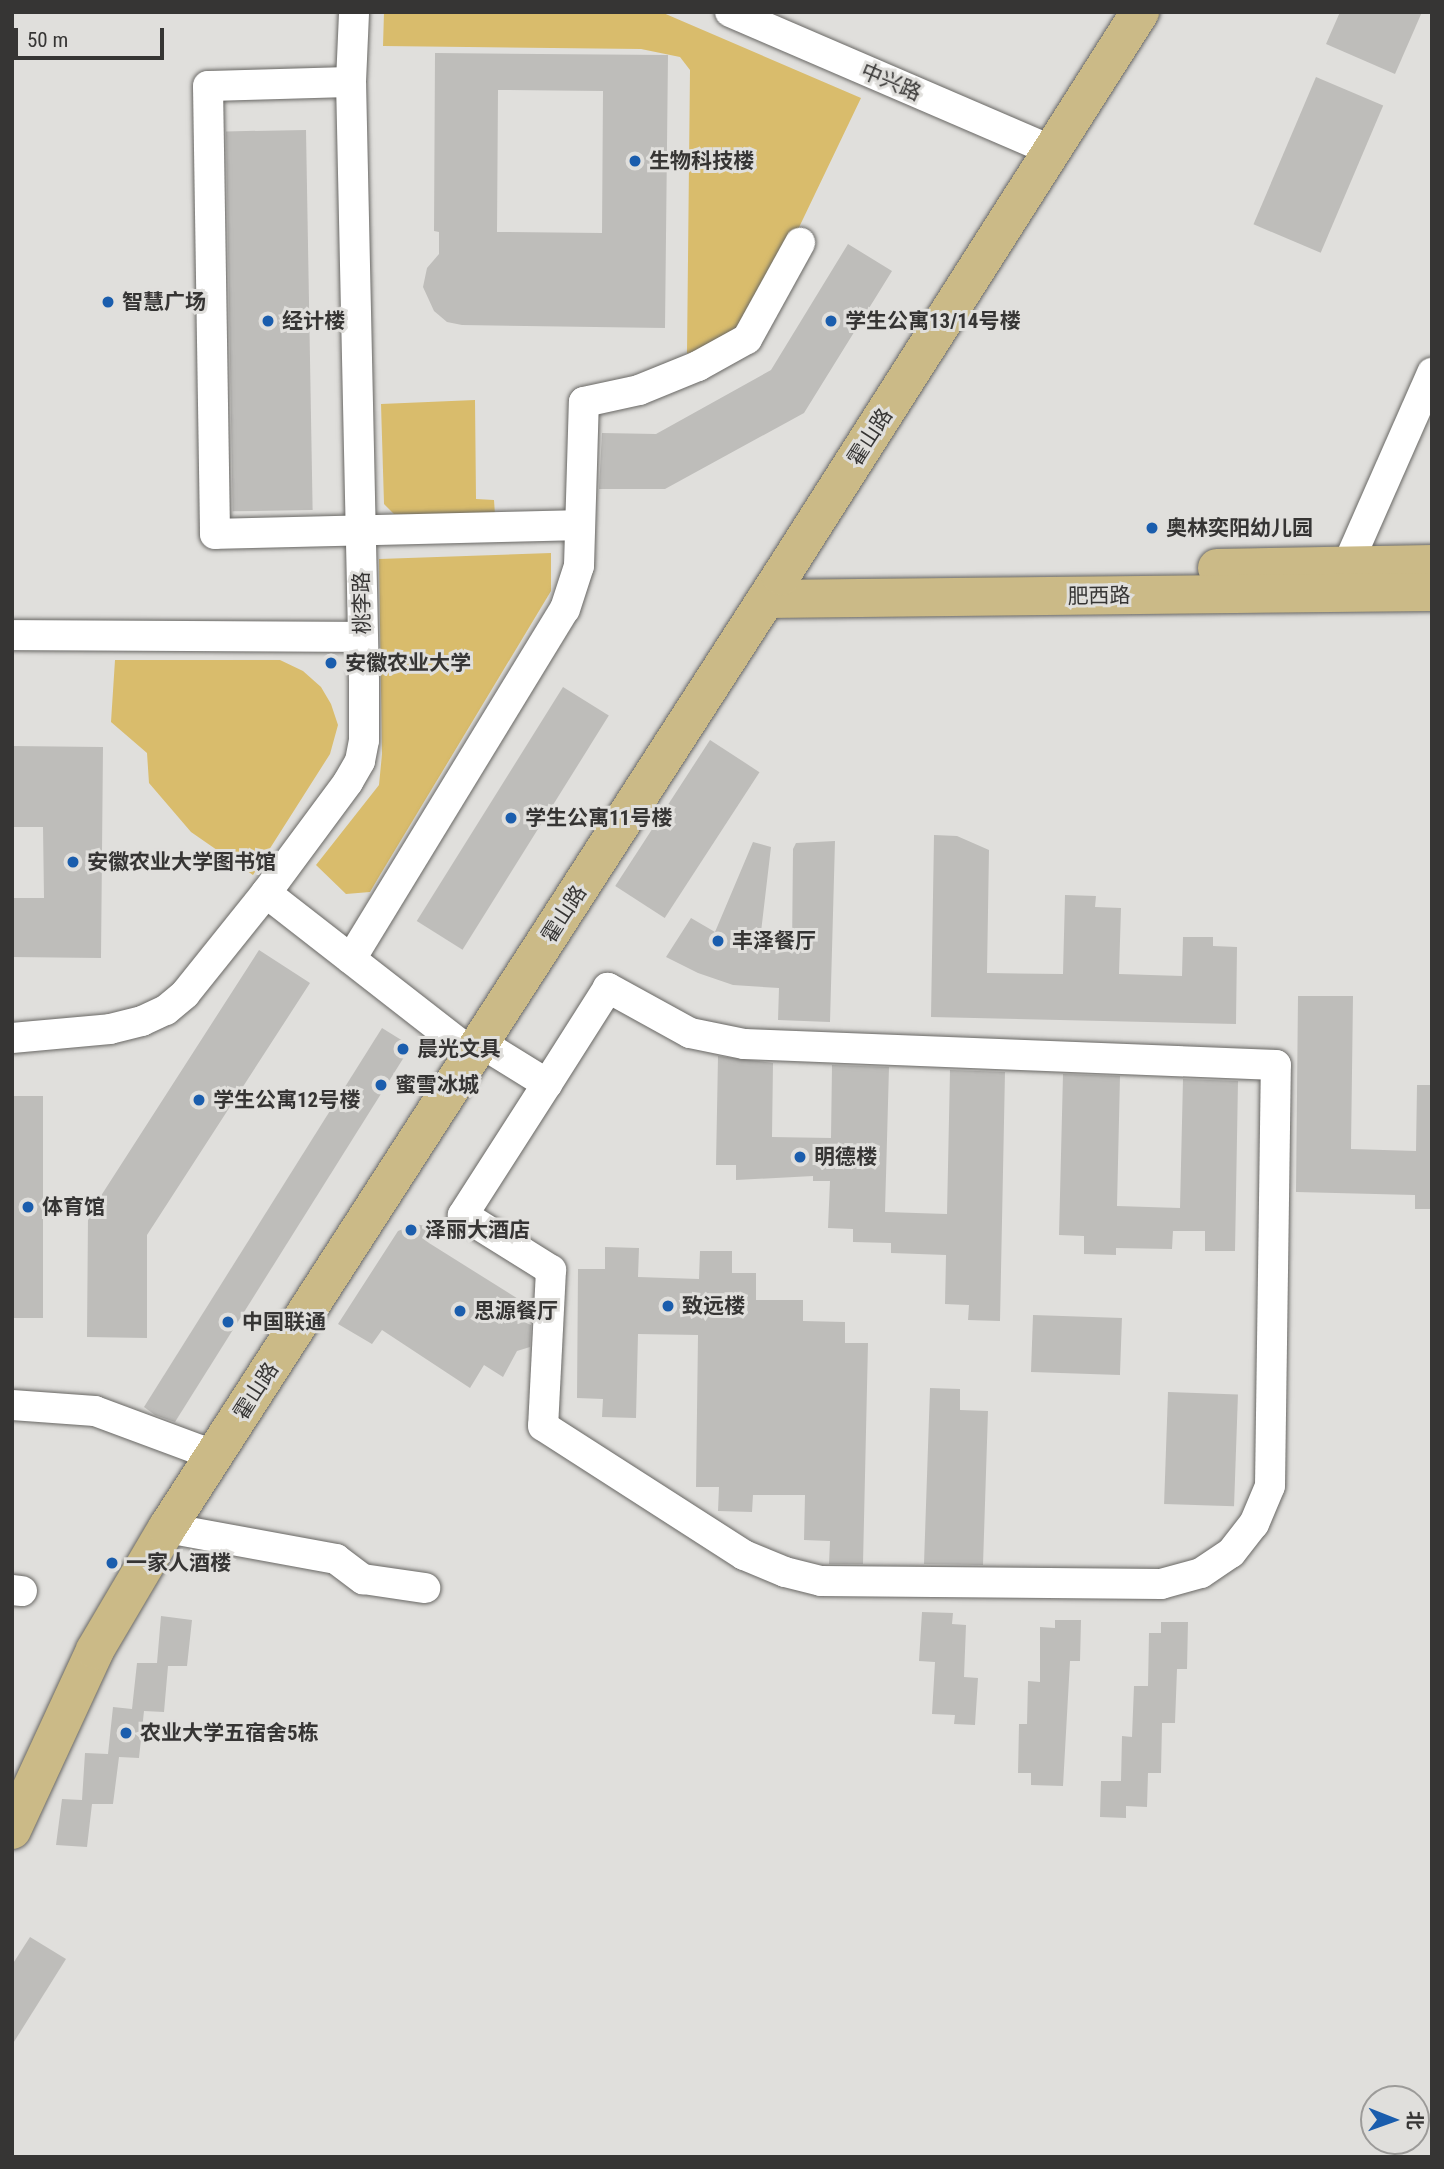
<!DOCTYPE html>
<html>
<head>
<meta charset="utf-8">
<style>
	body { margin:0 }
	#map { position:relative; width:1444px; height:2169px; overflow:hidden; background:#e0dfdc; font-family:"Roboto Condensed","Noto Sans SC",sans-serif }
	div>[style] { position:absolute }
	.green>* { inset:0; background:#d9bc6c }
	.building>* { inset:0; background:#bebdba; transform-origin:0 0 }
	.roads { filter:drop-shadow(0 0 2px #686764) drop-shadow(0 0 2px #686764) }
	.minor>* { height:30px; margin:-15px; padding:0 15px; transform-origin:15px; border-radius:15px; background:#fff }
	.major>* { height:38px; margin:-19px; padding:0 19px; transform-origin:19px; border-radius:19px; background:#cbba87 }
	.dots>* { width:19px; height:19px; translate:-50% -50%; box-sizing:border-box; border:4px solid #e0dfdc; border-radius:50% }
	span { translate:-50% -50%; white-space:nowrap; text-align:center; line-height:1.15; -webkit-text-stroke:6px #e0dfdc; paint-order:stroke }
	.street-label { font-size:21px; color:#363534 }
	.poi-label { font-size:21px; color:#363534; font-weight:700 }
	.left { translate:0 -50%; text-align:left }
	.frame { position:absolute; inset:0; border:14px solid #363534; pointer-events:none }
	.north { position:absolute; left:1360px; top:2085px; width:70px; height:70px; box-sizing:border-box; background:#e0dfdc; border:2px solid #9c9b99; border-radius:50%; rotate:91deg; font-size:19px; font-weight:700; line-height:28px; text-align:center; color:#363534 }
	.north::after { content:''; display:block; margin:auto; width:24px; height:32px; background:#1a5dad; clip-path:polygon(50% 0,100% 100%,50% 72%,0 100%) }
	.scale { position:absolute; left:14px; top:28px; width:150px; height:32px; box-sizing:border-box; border:4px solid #363534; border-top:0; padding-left:9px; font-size:21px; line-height:24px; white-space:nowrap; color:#363534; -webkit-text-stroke:5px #e0dfdc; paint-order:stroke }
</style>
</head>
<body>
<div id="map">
	<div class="green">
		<i style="clip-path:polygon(384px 12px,661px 12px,861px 98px,757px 315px,707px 351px,687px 353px,690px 70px,680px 57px,641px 49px,383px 46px)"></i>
		<i style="clip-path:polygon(475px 400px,476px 499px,494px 500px,495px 515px,394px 514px,384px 504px,381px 404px)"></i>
		<i style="clip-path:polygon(551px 553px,551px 591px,380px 875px,370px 892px,346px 894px,316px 865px,379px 785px,382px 754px,379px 559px)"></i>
		<i style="clip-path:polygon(115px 660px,280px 660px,303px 671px,321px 687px,331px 704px,338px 725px,330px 754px,253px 875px,191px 832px,149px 783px,147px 753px,111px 722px)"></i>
	</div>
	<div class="building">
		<i style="clip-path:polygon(1340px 12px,1422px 12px,1395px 74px,1326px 44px)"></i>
		<i style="clip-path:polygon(evenodd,435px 53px,668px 55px,665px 328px,462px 325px,447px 322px,434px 311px,423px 287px,427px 268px,439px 254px,439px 232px,434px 231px,435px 53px,498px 90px,603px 91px,602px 233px,497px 232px,498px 90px)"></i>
		<i style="left:1316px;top:77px;width:73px;height:160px;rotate:23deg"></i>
		<i style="left:306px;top:130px;width:380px;height:80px;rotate:89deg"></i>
		<i style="clip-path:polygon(848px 244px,892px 271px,804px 413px,665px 489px,599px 489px,602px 433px,656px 434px,771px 370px)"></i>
		<i style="left:563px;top:687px;width:54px;height:276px;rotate:32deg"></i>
		<i style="left:710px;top:740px;width:59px;height:174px;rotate:33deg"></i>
		<i style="clip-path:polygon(12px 746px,103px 747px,101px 958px,12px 957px,12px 898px,44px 898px,43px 827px,12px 827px)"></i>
		<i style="clip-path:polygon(934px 835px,957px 836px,989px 850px,987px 973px,1063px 974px,1065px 895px,1096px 896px,1095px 907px,1121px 908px,1119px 974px,1182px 976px,1183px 937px,1213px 937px,1213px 946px,1237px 947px,1236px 1024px,931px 1017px)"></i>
		<i style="clip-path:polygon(835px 841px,830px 1022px,778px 1020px,779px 988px,733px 985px,698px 973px,666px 957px,691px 918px,715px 932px,753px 842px,771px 847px,759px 949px,792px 951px,793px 849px,796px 843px)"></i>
		<i style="clip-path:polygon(259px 950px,310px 983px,147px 1235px,147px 1338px,87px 1337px,88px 1216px)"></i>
		<i style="clip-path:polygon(1298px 996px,1353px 996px,1351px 1149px,1416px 1151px,1417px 1085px,1432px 1085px,1432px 1209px,1415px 1209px,1415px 1195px,1296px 1192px)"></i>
		<i style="clip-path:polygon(382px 1028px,411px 1046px,175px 1422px,155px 1415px,144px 1407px)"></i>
		<i style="clip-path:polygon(718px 1056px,773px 1063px,772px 1137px,831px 1138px,832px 1065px,889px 1067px,885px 1212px,947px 1214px,950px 1070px,1005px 1072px,1000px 1321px,968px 1320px,969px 1305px,945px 1304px,946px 1255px,891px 1253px,891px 1243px,853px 1242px,853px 1229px,828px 1228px,830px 1181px,813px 1181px,813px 1176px,736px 1180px,736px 1165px,716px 1165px)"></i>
		<i style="clip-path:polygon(1063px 1074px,1120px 1076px,1117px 1206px,1180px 1208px,1183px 1079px,1238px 1081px,1235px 1251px,1205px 1251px,1205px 1231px,1173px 1231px,1172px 1249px,1116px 1248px,1116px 1255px,1084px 1254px,1084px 1236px,1059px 1235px)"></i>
		<i style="left:12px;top:1096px;width:31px;height:222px"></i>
		<i style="clip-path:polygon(416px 1224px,438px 1229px,429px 1243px,523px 1302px,515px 1318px,531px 1325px,530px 1347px,517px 1351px,503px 1377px,484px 1365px,470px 1388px,382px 1330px,372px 1344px,338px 1324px,398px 1231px)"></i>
		<i style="clip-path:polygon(605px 1247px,639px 1248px,638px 1277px,699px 1279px,700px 1251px,732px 1251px,732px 1273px,756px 1273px,756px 1300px,803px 1300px,803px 1321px,845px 1322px,845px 1343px,868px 1343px,863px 1564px,829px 1564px,830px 1541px,804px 1540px,805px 1495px,753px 1495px,752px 1512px,718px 1511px,719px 1487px,696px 1487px,698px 1335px,638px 1334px,636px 1418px,602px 1417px,603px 1399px,577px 1398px,578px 1269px,605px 1269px)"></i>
		<i style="left:1033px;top:1315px;width:89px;height:57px;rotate:2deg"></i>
		<i style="clip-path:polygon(930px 1388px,960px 1389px,960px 1410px,988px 1411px,983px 1565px,924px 1564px)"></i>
		<i style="left:1168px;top:1392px;width:70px;height:112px;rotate:2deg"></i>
		<i style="clip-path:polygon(922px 1612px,953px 1613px,952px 1624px,966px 1625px,964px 1677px,978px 1678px,975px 1725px,954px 1724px,955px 1715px,932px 1714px,935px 1662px,919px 1661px)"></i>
		<i style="clip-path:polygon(161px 1616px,192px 1620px,187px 1666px,168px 1666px,164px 1712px,144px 1711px,139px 1758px,119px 1757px,113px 1804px,92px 1804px,87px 1847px,56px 1845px,62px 1799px,82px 1800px,85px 1753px,108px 1754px,113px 1707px,132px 1709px,137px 1663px,157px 1663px)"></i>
		<i style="clip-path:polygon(1055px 1620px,1081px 1620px,1080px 1661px,1070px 1661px,1063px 1786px,1031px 1785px,1031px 1773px,1018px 1773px,1019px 1724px,1027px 1724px,1028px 1681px,1040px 1682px,1040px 1627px,1055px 1628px)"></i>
		<i style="clip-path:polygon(1161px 1622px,1188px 1622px,1187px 1669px,1177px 1669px,1175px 1723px,1162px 1723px,1161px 1773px,1148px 1773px,1147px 1807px,1126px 1806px,1126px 1818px,1100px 1817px,1101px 1781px,1121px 1781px,1122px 1736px,1132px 1737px,1134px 1686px,1148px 1686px,1149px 1633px,1161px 1633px)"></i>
		<i style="clip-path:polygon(30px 1937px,66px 1959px,12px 2045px,12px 1965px)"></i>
	</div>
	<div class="roads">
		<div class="minor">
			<i style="left:730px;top:12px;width:351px;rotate:23.3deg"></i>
			<i style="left:351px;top:82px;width:143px;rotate:178.4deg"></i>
			<i style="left:208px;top:86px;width:448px;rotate:89.1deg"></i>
			<i style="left:215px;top:534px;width:365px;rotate:-1.4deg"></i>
			<i style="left:1339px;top:584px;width:231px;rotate:-66.2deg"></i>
			<i style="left:12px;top:635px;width:350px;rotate:0.3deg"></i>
			<i style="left:266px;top:893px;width:246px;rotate:37.9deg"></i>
			<i style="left:351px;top:959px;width:410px;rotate:-58.6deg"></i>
			<i style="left:565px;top:609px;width:45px;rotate:-72deg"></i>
			<i style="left:579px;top:566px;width:164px;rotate:-88.3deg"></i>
			<i style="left:584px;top:402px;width:56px;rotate:-12.3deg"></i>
			<i style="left:639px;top:390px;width:64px;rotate:-22.1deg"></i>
			<i style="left:698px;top:366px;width:56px;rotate:-28.9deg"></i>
			<i style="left:747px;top:339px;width:110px;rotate:-61.1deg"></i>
			<i style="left:12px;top:1038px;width:98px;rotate:-5.2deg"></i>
			<i style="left:110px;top:1029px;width:33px;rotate:-14deg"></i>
			<i style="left:142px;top:1021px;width:26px;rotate:-25deg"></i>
			<i style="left:166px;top:1010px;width:25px;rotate:-40deg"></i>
			<i style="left:185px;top:994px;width:129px;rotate:-51.3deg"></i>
			<i style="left:266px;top:893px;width:138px;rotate:-53.5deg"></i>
			<i style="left:348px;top:782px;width:24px;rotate:-60deg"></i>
			<i style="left:360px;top:761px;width:21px;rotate:-79deg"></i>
			<i style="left:364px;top:740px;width:59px;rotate:-90deg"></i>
			<i style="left:364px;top:681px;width:599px;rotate:-91.24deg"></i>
			<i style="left:351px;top:82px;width:70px;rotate:-87.5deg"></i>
			<i style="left:481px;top:1043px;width:78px;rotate:31.8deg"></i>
			<i style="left:547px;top:1084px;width:156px;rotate:122.7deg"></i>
			<i style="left:463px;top:1215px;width:104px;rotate:32deg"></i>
			<i style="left:551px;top:1270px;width:156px;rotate:92.9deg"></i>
			<i style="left:543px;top:1426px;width:239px;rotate:32.7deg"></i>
			<i style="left:744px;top:1555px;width:44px;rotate:22.5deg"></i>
			<i style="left:785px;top:1572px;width:37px;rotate:14deg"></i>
			<i style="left:821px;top:1581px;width:340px;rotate:0.5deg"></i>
			<i style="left:1161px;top:1584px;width:41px;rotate:-15.4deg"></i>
			<i style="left:1201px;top:1573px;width:36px;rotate:-34deg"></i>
			<i style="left:1231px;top:1553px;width:37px;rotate:-52deg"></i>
			<i style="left:1254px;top:1524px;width:41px;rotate:-67.2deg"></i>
			<i style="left:1270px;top:1486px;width:421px;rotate:-89.2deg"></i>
			<i style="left:1276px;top:1065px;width:532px;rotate:-177.74deg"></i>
			<i style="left:744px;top:1044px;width:55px;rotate:-168.5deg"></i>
			<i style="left:690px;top:1033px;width:94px;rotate:-151.2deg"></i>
			<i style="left:608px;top:988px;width:114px;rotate:122.4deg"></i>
			<i style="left:12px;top:1405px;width:83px;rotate:4.1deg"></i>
			<i style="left:95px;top:1411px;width:112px;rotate:20.4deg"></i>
			<i style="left:167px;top:1528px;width:172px;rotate:10.4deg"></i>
			<i style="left:336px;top:1559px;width:34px;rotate:37deg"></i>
			<i style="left:363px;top:1579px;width:63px;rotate:8.3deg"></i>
			<i style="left:12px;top:1590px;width:10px;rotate:6deg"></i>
		</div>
		<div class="major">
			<i style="left:1217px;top:568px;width:215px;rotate:-1.1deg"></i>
			<i style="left:766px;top:599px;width:666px;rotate:-0.6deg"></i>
			<i style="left:12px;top:1830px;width:198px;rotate:-65.2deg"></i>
			<i style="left:95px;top:1650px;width:142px;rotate:-59.5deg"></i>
			<i style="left:167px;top:1528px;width:1133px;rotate:-57.18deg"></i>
			<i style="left:781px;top:576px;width:669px;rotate:-57.52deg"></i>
		</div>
	</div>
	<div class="dots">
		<i style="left:635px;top:161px;background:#1a5dad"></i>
		<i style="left:108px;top:302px;background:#1a5dad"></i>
		<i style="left:268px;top:321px;background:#1a5dad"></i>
		<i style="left:831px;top:321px;background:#1a5dad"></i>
		<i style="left:1152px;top:528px;background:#1a5dad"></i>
		<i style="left:331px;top:663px;background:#1a5dad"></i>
		<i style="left:511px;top:818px;background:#1a5dad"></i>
		<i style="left:73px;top:862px;background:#1a5dad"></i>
		<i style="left:718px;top:941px;background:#1a5dad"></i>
		<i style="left:403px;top:1049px;background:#1a5dad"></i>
		<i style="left:381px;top:1085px;background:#1a5dad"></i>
		<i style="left:199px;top:1100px;background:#1a5dad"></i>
		<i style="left:800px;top:1157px;background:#1a5dad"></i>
		<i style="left:28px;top:1207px;background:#1a5dad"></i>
		<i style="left:411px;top:1230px;background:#1a5dad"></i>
		<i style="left:668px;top:1306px;background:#1a5dad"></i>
		<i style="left:460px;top:1311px;background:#1a5dad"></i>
		<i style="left:228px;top:1322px;background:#1a5dad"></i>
		<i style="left:112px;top:1563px;background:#1a5dad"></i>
		<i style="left:126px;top:1733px;background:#1a5dad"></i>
	</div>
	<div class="street-label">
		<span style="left:891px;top:82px;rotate:23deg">中兴路</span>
		<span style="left:870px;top:437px;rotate:-57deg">霍山路</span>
		<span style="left:1099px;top:596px;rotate:-1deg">肥西路</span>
		<span style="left:362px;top:603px;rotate:-91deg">桃李路</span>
		<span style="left:564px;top:914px;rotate:-57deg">霍山路</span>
		<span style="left:256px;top:1391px;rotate:-57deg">霍山路</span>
	</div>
	<div class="poi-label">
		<span class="left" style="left:649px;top:161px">生物科技楼</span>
		<span class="left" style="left:122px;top:302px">智慧广场</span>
		<span class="left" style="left:282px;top:321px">经计楼</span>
		<span class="left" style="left:845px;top:321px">学生公寓13/14号楼</span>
		<span class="left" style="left:1166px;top:528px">奥林奕阳幼儿园</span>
		<span class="left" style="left:345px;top:663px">安徽农业大学</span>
		<span class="left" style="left:525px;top:818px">学生公寓11号楼</span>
		<span class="left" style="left:87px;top:862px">安徽农业大学图书馆</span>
		<span class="left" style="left:732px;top:941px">丰泽餐厅</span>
		<span class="left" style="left:417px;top:1049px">晨光文具</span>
		<span class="left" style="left:395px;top:1085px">蜜雪冰城</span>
		<span class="left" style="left:213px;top:1100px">学生公寓12号楼</span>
		<span class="left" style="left:814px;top:1157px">明德楼</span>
		<span class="left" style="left:42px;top:1207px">体育馆</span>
		<span class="left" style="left:425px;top:1230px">泽丽大酒店</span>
		<span class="left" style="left:682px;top:1306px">致远楼</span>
		<span class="left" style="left:474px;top:1311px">思源餐厅</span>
		<span class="left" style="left:242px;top:1322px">中国联通</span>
		<span class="left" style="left:126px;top:1563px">一家人酒楼</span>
		<span class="left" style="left:140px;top:1733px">农业大学五宿舍5栋</span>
	</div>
	<div class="frame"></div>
	<div class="north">北</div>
	<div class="scale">50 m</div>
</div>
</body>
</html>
